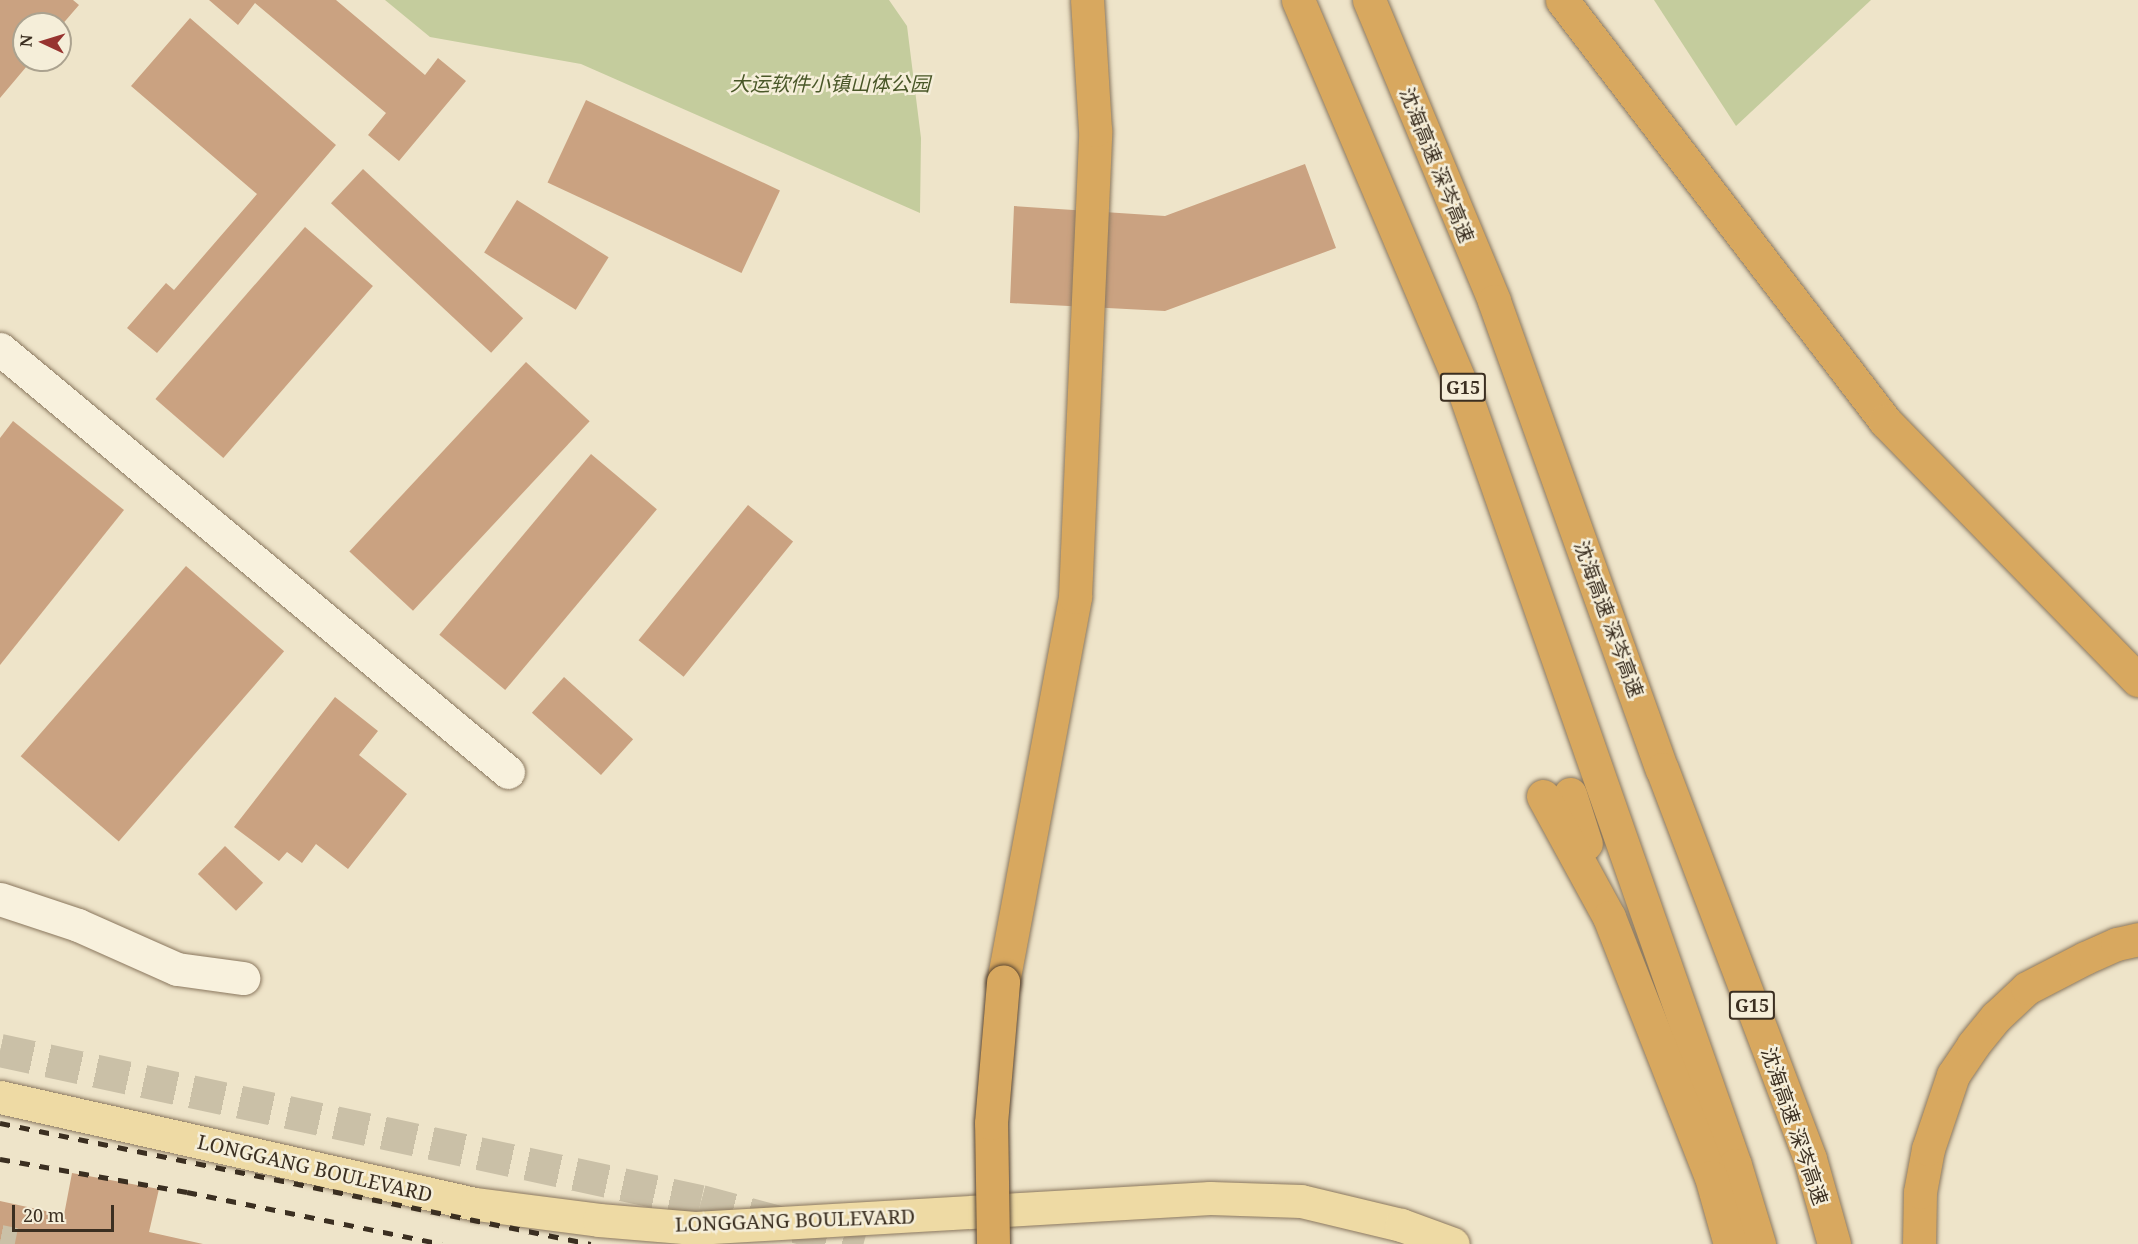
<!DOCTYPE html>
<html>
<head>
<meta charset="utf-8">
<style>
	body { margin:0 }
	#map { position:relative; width:2138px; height:1244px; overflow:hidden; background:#eee4c9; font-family:"Noto Serif","Noto Sans SC",serif }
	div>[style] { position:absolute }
	.green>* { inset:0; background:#c4cc9d }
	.building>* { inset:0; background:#caa281; transform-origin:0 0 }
	.highway-tunnel>* { height:33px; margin-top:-16.5px; transform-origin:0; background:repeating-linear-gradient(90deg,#cac0a7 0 33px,transparent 0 49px) }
	.roads { filter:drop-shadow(0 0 2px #8a775e) drop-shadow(0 0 2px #8a775e) }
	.minor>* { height:33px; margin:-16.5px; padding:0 16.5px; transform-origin:16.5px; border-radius:16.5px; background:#f8f1dd }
	.major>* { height:33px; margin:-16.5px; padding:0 16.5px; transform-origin:16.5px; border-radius:16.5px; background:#eedaa4 }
	.highway>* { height:33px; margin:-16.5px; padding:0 16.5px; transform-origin:16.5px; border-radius:16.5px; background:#d8a85f }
	.rail>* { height:4.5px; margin-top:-2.25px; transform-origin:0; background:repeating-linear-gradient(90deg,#3b2f21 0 10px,transparent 0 20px) }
	.bridges { filter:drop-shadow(0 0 2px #584532) drop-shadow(0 0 2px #584532) }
	.highway-bridge>* { height:33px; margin:-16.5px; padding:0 16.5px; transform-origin:16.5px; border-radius:16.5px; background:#d8a85f }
	span { translate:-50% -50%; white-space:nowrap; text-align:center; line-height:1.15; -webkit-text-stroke:5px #f5eed9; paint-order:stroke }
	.shield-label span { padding:2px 4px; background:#f5eed9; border:2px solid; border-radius:4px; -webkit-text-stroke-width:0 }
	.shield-label { font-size:18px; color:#3b2f21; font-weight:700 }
	.park-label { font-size:20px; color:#495728; font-style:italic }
	.street-label { font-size:20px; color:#3b2f21 }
	.north { position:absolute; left:12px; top:12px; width:60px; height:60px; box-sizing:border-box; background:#f5eed9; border:2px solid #aba28f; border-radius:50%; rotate:274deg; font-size:16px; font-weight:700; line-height:24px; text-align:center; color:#3b2f21 }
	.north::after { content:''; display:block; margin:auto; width:21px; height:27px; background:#973430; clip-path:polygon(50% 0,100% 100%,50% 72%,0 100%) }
	.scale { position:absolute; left:12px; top:1205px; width:102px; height:27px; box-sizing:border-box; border:3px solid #3b2f21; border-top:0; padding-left:8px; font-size:18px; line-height:21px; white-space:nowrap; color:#3b2f21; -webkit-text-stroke:4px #f5eed9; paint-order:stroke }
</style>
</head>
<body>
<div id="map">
	<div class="green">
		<i style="clip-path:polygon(385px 0,889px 0,907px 26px,921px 138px,920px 213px,581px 64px,430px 37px)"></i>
		<i style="clip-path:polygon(1654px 0,1871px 0,1736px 126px)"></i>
	</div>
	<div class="building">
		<i style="clip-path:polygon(0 0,73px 0,79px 5px,60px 27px,60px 24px,24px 24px,24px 60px,32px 60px,0 98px)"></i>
		<i style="clip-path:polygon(209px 0,336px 0,425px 75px,438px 58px,466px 81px,399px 161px,368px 135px,386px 113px,255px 3px,238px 25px)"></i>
		<i style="clip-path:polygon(190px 18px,336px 145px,157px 353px,127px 328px,166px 283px,174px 290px,257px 194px,131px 86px)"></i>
		<i style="left:586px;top:100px;width:214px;height:91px;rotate:25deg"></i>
		<i style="clip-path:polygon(1305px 164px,1336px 248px,1165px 311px,1010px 303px,1014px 206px,1165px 216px)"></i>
		<i style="left:363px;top:169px;width:219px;height:47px;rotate:43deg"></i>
		<i style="left:517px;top:200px;width:108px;height:62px;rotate:32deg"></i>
		<i style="left:305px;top:227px;width:90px;height:228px;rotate:41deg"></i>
		<i style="left:526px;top:362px;width:87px;height:259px;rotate:43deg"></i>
		<i style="clip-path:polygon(13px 421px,124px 510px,0 665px,0 438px)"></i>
		<i style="left:591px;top:454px;width:86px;height:236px;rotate:40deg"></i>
		<i style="left:748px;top:505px;width:58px;height:174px;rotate:39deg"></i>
		<i style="left:186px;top:566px;width:130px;height:252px;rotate:41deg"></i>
		<i style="left:564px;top:677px;width:93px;height:48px;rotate:42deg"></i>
		<i style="clip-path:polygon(335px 697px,378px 731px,359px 755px,407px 794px,348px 869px,316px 844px,302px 863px,287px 852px,279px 861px,234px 827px)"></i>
		<i style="left:225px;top:846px;width:53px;height:39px;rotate:44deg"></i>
		<i style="clip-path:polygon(72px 1173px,159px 1189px,149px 1232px,203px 1244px,0 1244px,0 1201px,64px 1215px)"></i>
	</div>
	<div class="highway-tunnel">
		<i style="left:0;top:1050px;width:717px;rotate:12.16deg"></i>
		<i style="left:701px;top:1201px;width:168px;rotate:14.9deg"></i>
		<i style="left:0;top:1241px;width:15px;rotate:11deg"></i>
	</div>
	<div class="roads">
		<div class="minor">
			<i style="left:0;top:349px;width:661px;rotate:39.78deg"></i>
			<i style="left:0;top:899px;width:82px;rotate:18.4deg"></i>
			<i style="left:78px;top:925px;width:108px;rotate:24deg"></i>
			<i style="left:177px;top:969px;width:67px;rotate:7.8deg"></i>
		</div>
		<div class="major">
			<i style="left:0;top:1097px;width:488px;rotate:12.7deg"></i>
			<i style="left:476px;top:1204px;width:124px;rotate:7.4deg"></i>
			<i style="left:599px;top:1220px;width:96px;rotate:4.8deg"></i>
			<i style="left:695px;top:1228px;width:516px;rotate:-3.33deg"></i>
			<i style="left:1210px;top:1198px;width:91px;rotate:1.9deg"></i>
			<i style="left:1301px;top:1201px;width:103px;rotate:13.5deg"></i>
			<i style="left:1401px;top:1225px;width:55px;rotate:20.1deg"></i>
		</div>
		<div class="highway">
			<i style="left:1298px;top:0;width:422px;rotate:67deg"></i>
			<i style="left:1463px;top:388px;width:823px;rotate:70.71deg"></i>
			<i style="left:1735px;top:1165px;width:83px;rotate:73.1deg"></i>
			<i style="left:1369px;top:0;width:326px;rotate:67.4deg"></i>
			<i style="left:1494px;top:301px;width:497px;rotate:70.3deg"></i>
			<i style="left:1662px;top:769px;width:417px;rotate:69.2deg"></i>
			<i style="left:1810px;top:1159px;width:88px;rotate:74.2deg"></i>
			<i style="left:1562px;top:0;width:531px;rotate:52.5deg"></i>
			<i style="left:1885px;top:421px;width:362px;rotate:45.7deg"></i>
			<i style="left:1570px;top:794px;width:52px;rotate:72.3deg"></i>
			<i style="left:1543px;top:796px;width:138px;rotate:61.4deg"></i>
			<i style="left:1609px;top:917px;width:279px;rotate:68.6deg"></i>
			<i style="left:1711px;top:1177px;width:70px;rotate:74.2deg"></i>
			<i style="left:1003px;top:982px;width:392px;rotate:-79.4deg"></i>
			<i style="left:1075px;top:597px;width:467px;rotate:-87.5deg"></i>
			<i style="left:1095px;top:130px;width:130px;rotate:-93.5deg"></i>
			<i style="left:1919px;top:1244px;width:52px;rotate:-88.9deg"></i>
			<i style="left:1920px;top:1192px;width:44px;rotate:-79.5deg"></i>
			<i style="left:1928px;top:1149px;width:78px;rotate:-71.3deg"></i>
			<i style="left:1953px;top:1075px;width:36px;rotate:-56deg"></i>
			<i style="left:1973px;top:1045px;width:36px;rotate:-51deg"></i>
			<i style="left:1996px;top:1017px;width:42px;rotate:-43.1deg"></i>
			<i style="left:2027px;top:988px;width:65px;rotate:-27.3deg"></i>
			<i style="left:2085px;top:958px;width:35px;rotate:-24deg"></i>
			<i style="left:2117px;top:944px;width:22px;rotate:-13deg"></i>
		</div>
	</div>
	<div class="rail">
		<i style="left:0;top:1123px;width:603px;rotate:11.57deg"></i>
		<i style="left:0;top:1159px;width:190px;rotate:10deg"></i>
		<i style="left:187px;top:1192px;width:260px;rotate:11.5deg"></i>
	</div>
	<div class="bridges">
		<div class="highway-bridge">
			<i style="left:993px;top:1244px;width:121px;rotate:-90.9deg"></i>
			<i style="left:991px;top:1123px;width:142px;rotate:-85.1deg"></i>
		</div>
	</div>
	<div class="shield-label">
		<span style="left:1463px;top:387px">G15</span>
		<span style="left:1752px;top:1005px">G15</span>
	</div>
	<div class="park-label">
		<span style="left:830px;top:83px">大运软件小镇山体公园</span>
	</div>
	<div class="street-label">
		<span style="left:1437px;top:165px;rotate:68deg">沈海高速 深岑高速</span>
		<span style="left:1609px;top:619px;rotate:70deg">沈海高速 深岑高速</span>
		<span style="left:1795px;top:1126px;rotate:71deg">沈海高速 深岑高速</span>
		<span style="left:315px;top:1168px;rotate:13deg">LONGGANG BOULEVARD</span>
		<span style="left:795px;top:1220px;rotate:-2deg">LONGGANG BOULEVARD</span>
	</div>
	<div class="north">N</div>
	<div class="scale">20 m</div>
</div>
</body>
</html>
